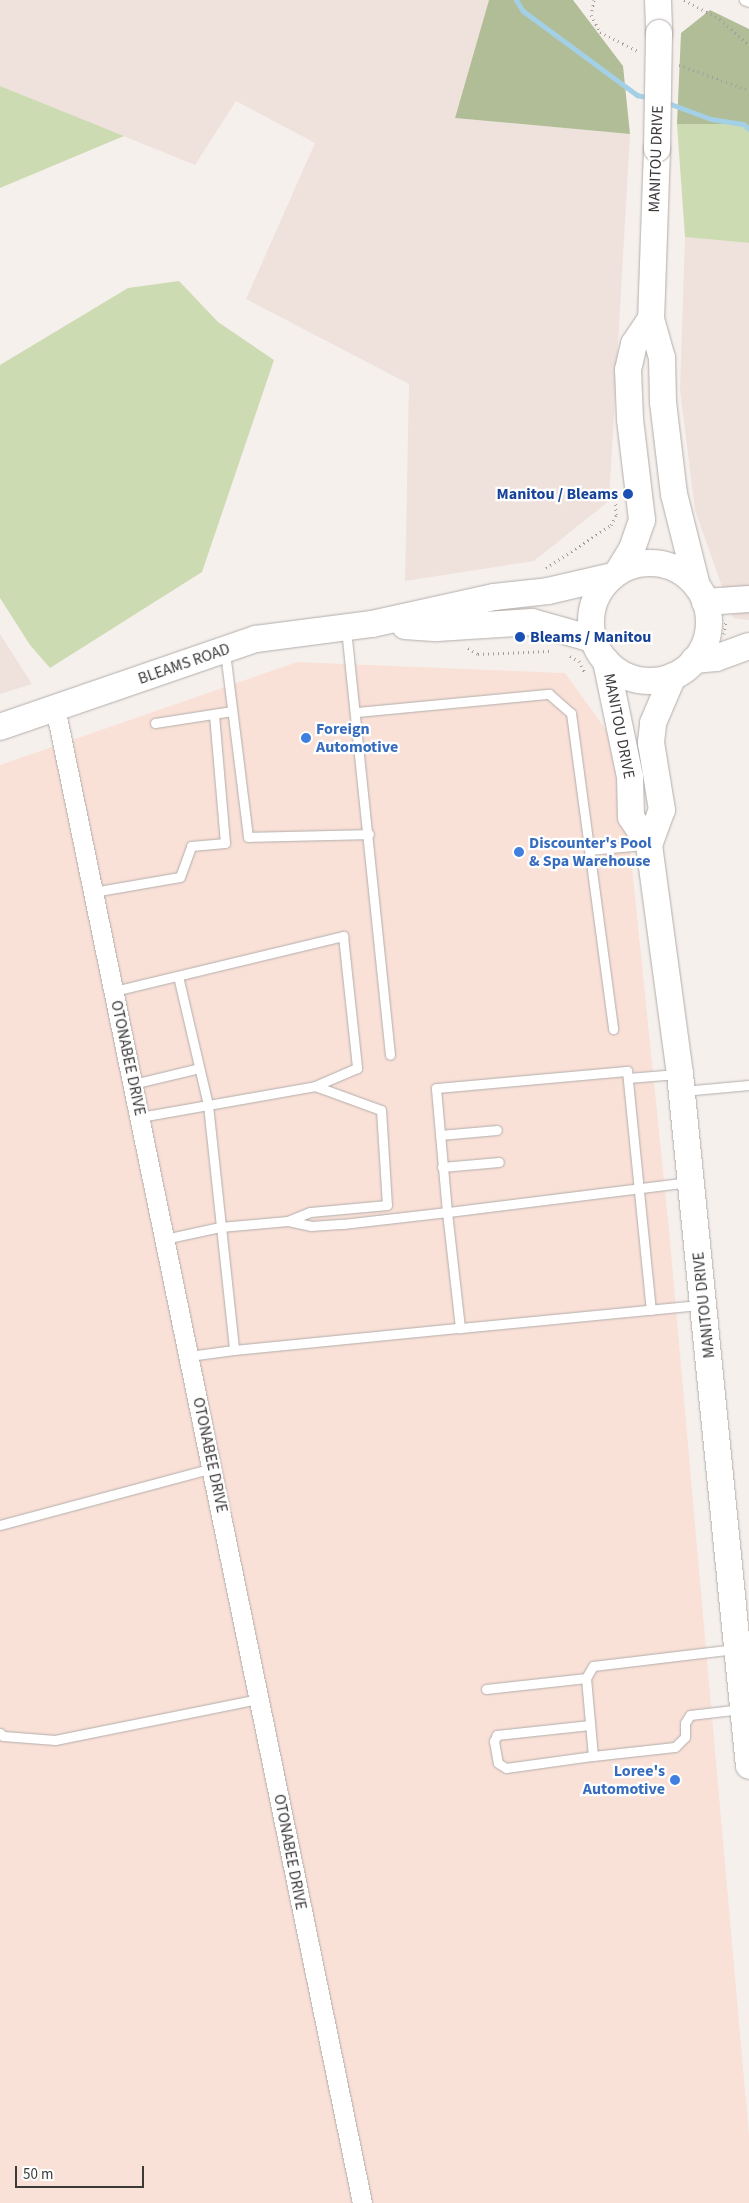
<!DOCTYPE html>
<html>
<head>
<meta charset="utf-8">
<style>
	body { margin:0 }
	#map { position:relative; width:749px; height:2203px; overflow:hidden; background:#f6f0ed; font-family:"Source Sans 3",sans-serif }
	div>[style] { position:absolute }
	.built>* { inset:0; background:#efe1dc }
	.industrial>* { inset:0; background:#fae1d8 }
	.green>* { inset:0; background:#cddbb3 }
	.forest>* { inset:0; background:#b0bd96 }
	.stream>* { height:5px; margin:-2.5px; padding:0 2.5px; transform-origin:2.5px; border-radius:2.5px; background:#a3d0e6 }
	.path>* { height:3px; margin-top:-1.5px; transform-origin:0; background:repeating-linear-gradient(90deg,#a39e9d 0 1px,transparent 0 5px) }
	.roads { filter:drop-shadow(0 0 1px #b2adaa) drop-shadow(0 0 1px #b2adaa) }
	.service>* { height:9px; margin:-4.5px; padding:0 4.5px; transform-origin:4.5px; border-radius:4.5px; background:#fff }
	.minor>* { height:19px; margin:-9.5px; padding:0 9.5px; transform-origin:9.5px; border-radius:9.5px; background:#fff }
	.secondary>* { height:26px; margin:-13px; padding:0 13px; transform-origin:13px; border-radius:13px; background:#fff }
	.secondary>.ring { margin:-13px; padding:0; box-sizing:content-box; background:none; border:26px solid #fff; border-radius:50% }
	.bridges { filter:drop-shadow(0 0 1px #b2adaa) drop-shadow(0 0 1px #b2adaa) }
	.secondary-bridge>* { height:26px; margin:-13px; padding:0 13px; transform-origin:13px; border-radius:13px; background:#fff }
	.dots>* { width:14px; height:14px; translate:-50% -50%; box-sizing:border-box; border:2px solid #fff; border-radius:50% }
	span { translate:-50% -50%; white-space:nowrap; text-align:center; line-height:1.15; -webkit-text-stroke:4.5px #fff; paint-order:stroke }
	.street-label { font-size:16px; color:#3c3939 }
	.transit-label { font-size:16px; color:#164399; font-weight:700 }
	.right { translate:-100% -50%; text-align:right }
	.left { translate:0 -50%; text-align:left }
	.shop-label { font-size:16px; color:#366cbe; font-weight:700 }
	.scale { position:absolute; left:15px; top:2166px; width:129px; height:22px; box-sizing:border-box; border:2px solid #3c3939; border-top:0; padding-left:6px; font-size:15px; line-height:18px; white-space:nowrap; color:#3c3939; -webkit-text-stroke:4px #fff; paint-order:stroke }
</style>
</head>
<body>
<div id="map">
	<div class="built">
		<i style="clip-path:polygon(0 0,489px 0,455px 118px,630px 134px,609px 501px,534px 561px,405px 581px,409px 384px,246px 299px,315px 143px,236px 101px,195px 165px,0 86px)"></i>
		<i style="clip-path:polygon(685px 237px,749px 243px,749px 620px,733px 618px,695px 510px,680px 390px)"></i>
		<i style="clip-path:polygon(0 634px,32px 684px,0 694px)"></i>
	</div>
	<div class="industrial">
		<i style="clip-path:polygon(297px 662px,565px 673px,620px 749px,669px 1229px,749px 2135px,749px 2203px,0 2203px,0 765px)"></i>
	</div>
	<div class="green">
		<i style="clip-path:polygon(0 86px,124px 136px,0 188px)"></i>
		<i style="clip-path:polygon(677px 124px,743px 124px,749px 129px,749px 243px,685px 237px)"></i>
		<i style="clip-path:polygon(179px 281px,218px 322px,274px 360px,202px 572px,50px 668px,30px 645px,0 598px,0 365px,128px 288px)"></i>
	</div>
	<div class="forest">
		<i style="clip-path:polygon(489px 0,573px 0,623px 66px,630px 134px,455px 118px)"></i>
		<i style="clip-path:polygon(710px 10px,749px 29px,749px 129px,743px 124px,677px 124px,681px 33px)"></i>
	</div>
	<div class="stream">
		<i style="left:516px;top:0;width:13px;rotate:58deg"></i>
		<i style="left:523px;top:11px;width:142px;rotate:36.4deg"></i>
		<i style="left:637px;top:95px;width:12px;rotate:14deg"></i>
		<i style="left:665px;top:102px;width:49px;rotate:20.3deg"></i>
		<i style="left:711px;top:119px;width:32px;rotate:9deg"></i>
		<i style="left:743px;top:124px;width:8px;rotate:40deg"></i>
	</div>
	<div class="path">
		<i style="left:594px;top:0;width:15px;rotate:101deg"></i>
		<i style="left:591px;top:15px;width:19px;rotate:62deg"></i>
		<i style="left:600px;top:32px;width:42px;rotate:26.6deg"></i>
		<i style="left:684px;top:0;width:41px;rotate:27.8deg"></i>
		<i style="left:720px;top:19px;width:39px;rotate:42deg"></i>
		<i style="left:679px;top:65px;width:74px;rotate:19.7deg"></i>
		<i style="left:546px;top:568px;width:78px;rotate:-33.5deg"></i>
		<i style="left:611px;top:525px;width:11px;rotate:-63deg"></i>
		<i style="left:616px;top:515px;width:24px;rotate:-92deg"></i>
		<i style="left:724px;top:634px;width:14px;rotate:-82deg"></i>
		<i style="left:468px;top:648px;width:12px;rotate:31deg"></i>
		<i style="left:478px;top:654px;width:72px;rotate:-2.4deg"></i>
		<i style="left:570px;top:656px;width:10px;rotate:29deg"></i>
		<i style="left:579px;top:661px;width:13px;rotate:63deg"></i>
	</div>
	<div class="roads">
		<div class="service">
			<i style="left:744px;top:0;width:5px;rotate:22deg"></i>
			<i style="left:346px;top:629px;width:428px;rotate:84.1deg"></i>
			<i style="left:225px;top:652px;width:186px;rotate:82.9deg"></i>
			<i style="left:248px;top:837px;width:121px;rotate:-1.4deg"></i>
			<i style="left:357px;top:712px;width:193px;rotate:-5.4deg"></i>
			<i style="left:549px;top:694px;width:29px;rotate:41deg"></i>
			<i style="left:571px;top:713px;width:319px;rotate:82.4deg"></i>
			<i style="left:155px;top:723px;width:78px;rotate:-8.9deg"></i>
			<i style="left:589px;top:850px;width:55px;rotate:-5.2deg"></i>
			<i style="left:93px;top:892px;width:88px;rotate:-9.8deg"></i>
			<i style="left:180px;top:877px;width:33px;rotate:-70deg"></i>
			<i style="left:191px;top:846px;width:34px;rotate:-5deg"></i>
			<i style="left:225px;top:843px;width:129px;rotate:-94.9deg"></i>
			<i style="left:178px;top:976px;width:132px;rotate:76.9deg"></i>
			<i style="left:208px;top:1105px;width:246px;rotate:83.9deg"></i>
			<i style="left:234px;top:1350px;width:227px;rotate:-5.6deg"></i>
			<i style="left:114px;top:991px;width:236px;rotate:-13.5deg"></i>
			<i style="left:343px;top:936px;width:133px;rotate:83.9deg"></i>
			<i style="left:357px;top:1068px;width:46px;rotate:156.8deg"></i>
			<i style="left:628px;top:1078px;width:49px;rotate:-4.7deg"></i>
			<i style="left:133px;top:1084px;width:68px;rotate:-13.6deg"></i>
			<i style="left:683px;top:1091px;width:66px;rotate:-5.2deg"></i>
			<i style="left:140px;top:1117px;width:178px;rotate:-10deg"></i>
			<i style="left:315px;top:1086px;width:70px;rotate:20deg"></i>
			<i style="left:381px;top:1110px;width:95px;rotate:86.4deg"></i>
			<i style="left:387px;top:1205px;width:77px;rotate:174.8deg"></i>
			<i style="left:310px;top:1212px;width:24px;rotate:158deg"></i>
			<i style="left:288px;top:1221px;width:68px;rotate:175deg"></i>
			<i style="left:220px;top:1227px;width:56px;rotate:167.7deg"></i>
			<i style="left:440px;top:1135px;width:57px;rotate:-5deg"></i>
			<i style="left:442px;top:1167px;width:57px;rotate:-5deg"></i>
			<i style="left:689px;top:1182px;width:244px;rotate:172.9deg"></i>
			<i style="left:447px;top:1212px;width:117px;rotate:83.6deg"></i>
			<i style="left:460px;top:1328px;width:241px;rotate:-5.5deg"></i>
			<i style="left:288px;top:1221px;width:24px;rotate:12deg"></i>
			<i style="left:311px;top:1226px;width:32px;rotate:-4deg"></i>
			<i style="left:343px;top:1224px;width:105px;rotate:-6.6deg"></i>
			<i style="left:447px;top:1212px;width:124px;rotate:-95.1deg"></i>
			<i style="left:436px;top:1088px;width:192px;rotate:-5.1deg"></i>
			<i style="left:627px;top:1071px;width:240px;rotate:84.3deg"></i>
			<i style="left:189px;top:1356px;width:45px;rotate:-7.6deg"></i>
			<i style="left:0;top:1525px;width:220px;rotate:-15deg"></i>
			<i style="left:735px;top:1649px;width:143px;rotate:173.2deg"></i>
			<i style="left:593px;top:1666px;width:14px;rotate:120deg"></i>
			<i style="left:586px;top:1678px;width:78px;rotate:84.9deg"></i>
			<i style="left:593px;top:1756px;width:82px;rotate:-6.3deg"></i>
			<i style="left:675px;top:1747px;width:14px;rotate:-45deg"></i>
			<i style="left:685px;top:1737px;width:14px;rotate:-90deg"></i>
			<i style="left:685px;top:1723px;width:9px;rotate:-58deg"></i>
			<i style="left:690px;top:1715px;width:52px;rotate:-6.6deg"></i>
			<i style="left:486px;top:1689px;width:101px;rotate:-6.3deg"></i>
			<i style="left:590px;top:1725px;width:94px;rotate:173.9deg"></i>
			<i style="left:497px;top:1735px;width:7px;rotate:117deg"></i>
			<i style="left:494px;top:1741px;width:22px;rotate:80deg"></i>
			<i style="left:498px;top:1763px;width:9px;rotate:32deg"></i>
			<i style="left:506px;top:1768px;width:88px;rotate:-7.9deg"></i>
			<i style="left:0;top:1733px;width:4px;rotate:45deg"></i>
			<i style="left:3px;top:1736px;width:52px;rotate:4.4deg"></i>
			<i style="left:55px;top:1740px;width:208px;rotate:-11.4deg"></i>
		</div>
		<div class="minor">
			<i style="left:55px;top:707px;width:1527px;rotate:78.4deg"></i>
		</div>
		<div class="secondary">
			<i style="left:658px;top:0;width:33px;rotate:88deg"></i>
			<i style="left:657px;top:149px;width:170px;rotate:92deg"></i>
			<i style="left:651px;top:319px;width:41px;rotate:74.2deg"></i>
			<i style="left:662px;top:358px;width:44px;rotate:88.7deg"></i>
			<i style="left:663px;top:402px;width:93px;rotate:83.2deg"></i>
			<i style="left:674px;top:494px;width:95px;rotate:76deg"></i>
			<i class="ring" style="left:591px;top:563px;width:92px;height:92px"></i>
			<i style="left:618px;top:572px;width:27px;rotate:-59deg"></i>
			<i style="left:632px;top:549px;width:31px;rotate:-71deg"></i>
			<i style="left:642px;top:520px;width:102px;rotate:-96.8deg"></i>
			<i style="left:630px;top:419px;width:49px;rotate:-92.3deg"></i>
			<i style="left:628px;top:370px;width:27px;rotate:-77deg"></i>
			<i style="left:634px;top:344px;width:30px;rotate:-56deg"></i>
			<i style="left:705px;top:602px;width:44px;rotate:-3.9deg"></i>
			<i style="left:405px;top:626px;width:32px;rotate:4deg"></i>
			<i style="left:437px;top:628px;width:95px;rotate:-3.6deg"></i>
			<i style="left:532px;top:622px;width:63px;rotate:15.6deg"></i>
			<i style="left:694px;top:660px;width:22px;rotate:-5deg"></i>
			<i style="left:716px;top:658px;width:35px;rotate:-20deg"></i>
			<i style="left:606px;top:661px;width:118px;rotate:78.3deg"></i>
			<i style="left:630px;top:777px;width:40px;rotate:88.6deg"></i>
			<i style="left:631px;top:817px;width:33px;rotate:57deg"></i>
			<i style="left:649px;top:845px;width:231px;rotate:82.3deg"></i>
			<i style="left:680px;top:1074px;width:695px;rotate:84.31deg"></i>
			<i style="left:0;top:727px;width:271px;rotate:-19deg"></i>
			<i style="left:256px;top:639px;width:117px;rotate:-7.4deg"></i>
			<i style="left:372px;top:624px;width:125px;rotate:-12.5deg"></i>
			<i style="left:494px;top:597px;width:54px;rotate:-6.3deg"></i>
			<i style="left:548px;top:591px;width:67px;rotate:-13deg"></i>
			<i style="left:649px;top:845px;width:37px;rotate:-70deg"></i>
			<i style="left:662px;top:810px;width:68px;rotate:-99.3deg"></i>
			<i style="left:651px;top:743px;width:20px;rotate:-84deg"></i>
			<i style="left:653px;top:723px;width:51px;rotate:-66.9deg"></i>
		</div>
	</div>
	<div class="bridges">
		<div class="secondary-bridge">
			<i style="left:657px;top:149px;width:116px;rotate:-89deg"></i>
		</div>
	</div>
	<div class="dots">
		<i style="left:628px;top:494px;background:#1a4fb4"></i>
		<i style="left:520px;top:637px;background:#1a4fb4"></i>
		<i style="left:306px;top:738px;background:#3f7fe0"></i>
		<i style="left:519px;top:852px;background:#3f7fe0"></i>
		<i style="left:675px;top:1780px;background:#3f7fe0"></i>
	</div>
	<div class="street-label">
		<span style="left:656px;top:159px;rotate:-88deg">MANITOU DRIVE</span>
		<span style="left:184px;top:664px;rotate:-19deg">BLEAMS ROAD</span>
		<span style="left:619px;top:726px;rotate:79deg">MANITOU DRIVE</span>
		<span style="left:128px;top:1058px;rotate:78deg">OTONABEE DRIVE</span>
		<span style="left:704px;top:1305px;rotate:-96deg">MANITOU DRIVE</span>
		<span style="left:210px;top:1455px;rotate:78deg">OTONABEE DRIVE</span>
		<span style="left:290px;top:1852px;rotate:79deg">OTONABEE DRIVE</span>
	</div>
	<div class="transit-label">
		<span class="right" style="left:618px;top:494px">Manitou / Bleams</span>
		<span class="left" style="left:530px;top:637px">Bleams / Manitou</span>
	</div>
	<div class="shop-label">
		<span class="left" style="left:316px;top:738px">Foreign<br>Automotive</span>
		<span class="left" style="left:529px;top:852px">Discounter's Pool<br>&amp; Spa Warehouse</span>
		<span class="right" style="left:665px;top:1780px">Loree's<br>Automotive</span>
	</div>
	<div class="scale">50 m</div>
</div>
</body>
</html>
